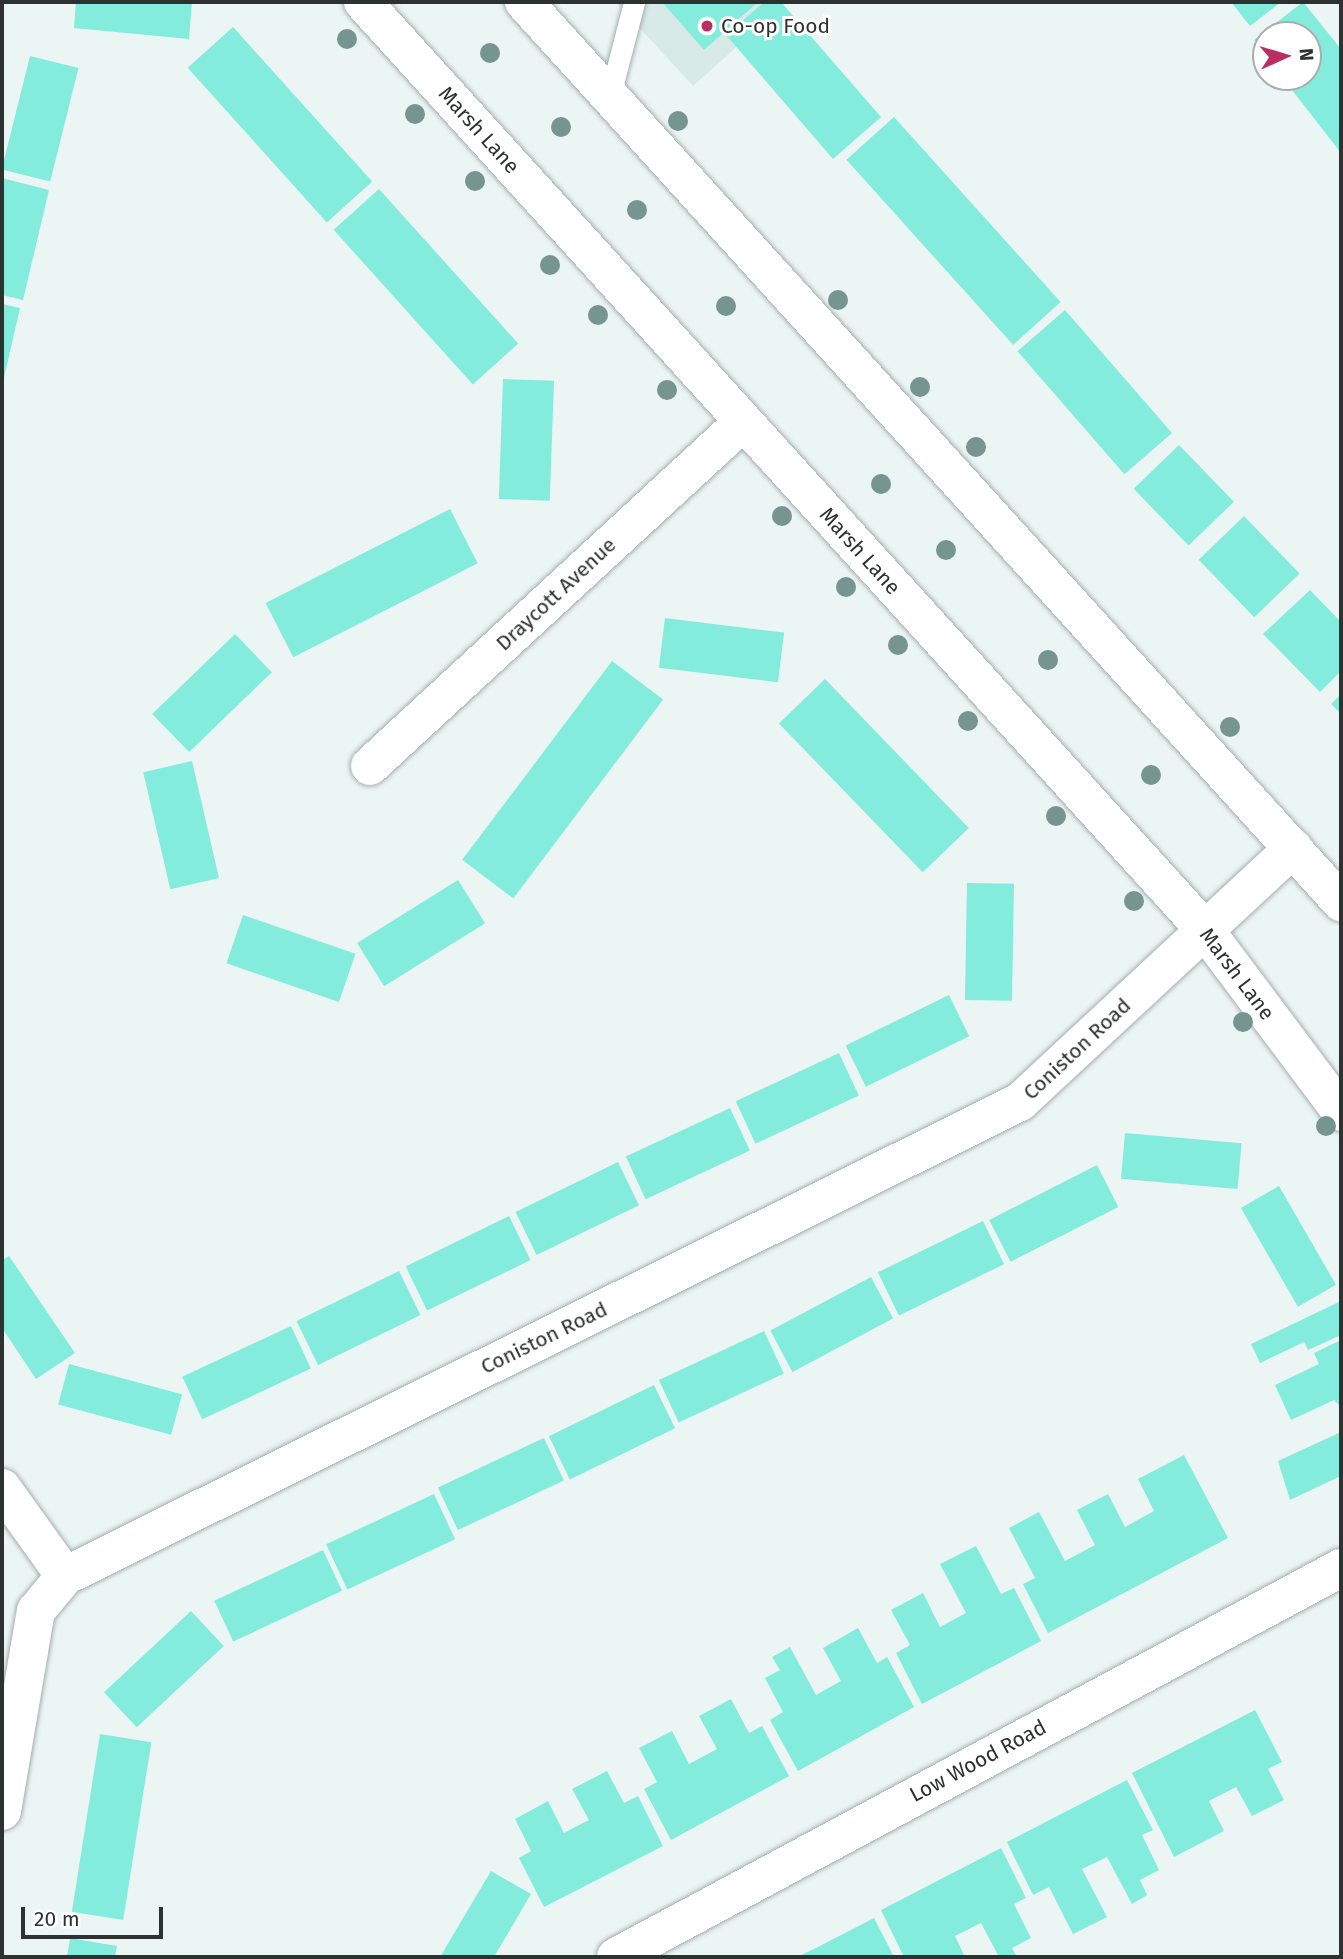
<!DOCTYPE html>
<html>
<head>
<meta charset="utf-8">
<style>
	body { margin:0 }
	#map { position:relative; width:1343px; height:1959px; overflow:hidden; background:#ebf5f3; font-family:"Fira Sans",sans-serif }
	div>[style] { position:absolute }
	.built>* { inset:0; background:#d8eae7 }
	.building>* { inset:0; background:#84ecdc; transform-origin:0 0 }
	.roads { filter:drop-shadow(0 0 2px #a4aeac) drop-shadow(0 0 2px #a4aeac) }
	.lane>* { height:21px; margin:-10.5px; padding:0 10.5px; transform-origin:10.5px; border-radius:10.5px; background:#fff }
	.street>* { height:38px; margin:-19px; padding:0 19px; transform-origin:19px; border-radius:19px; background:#fff }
	.secondary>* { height:38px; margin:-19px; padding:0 19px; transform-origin:19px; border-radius:19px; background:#fff }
	.trees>* { width:20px; height:20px; margin:-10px; border-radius:50%; background:#769590 }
	.dots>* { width:19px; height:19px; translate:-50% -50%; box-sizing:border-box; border:4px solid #fff; border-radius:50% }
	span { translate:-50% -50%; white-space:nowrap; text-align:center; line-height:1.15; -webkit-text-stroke:6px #fff; paint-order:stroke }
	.poi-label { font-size:21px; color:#2d3130 }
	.left { translate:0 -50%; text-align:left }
	.street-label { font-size:21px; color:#2d3130 }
	.frame { position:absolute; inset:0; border:4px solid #2d3130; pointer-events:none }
	.north { position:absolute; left:1252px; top:21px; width:70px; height:70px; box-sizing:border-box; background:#fff; border:2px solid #abadac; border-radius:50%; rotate:86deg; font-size:19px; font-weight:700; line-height:28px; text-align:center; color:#2d3130 }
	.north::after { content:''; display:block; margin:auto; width:24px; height:32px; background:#ba2e63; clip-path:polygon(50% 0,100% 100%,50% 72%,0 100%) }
	.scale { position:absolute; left:21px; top:1907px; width:142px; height:32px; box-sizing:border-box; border:4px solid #2d3130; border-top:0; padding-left:9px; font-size:21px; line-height:24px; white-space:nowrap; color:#2d3130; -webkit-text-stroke:5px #fff; paint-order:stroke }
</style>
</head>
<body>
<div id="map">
	<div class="built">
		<i style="clip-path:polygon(616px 2px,787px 2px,693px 86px)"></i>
	</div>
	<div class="building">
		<i style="clip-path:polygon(76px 2px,192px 2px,189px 39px,74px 28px)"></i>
		<i style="clip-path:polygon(662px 2px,758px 2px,704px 50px)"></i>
		<i style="clip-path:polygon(764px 2px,781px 2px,881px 117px,833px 159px,726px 35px)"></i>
		<i style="clip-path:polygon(1231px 2px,1281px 2px,1250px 26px)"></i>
		<i style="clip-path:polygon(1303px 2px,1341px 49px,1341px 153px,1282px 77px,1308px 77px,1308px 35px,1266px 35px,1266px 56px,1254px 40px)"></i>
		<i style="left:233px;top:27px;width:208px;height:61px;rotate:48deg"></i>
		<i style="left:30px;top:56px;width:50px;height:117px;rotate:14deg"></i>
		<i style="left:894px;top:117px;width:249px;height:64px;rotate:48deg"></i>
		<i style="clip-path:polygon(2px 178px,49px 190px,23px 300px,2px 295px)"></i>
		<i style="left:379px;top:189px;width:208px;height:61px;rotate:48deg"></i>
		<i style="clip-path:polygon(2px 304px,20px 308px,3px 382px,2px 381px)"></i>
		<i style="left:1065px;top:310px;width:163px;height:63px;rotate:49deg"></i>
		<i style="left:503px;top:379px;width:51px;height:120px;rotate:2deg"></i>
		<i style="left:1179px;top:445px;width:79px;height:63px;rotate:46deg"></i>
		<i style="left:450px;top:509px;width:61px;height:207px;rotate:63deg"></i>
		<i style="left:1244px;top:516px;width:80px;height:63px;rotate:46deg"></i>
		<i style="clip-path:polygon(1310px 590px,1341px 622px,1341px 671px,1320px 692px,1263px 634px)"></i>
		<i style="left:665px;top:618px;width:120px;height:50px;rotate:7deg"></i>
		<i style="left:235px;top:634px;width:53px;height:115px;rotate:46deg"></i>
		<i style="left:612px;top:661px;width:64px;height:249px;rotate:37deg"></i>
		<i style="left:825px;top:679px;width:207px;height:64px;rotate:46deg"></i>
		<i style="clip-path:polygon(1341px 694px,1341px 714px,1331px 704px)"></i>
		<i style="left:192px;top:761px;width:120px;height:50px;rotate:77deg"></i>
		<i style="left:458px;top:880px;width:51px;height:119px;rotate:58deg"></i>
		<i style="left:967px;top:883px;width:47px;height:117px;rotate:1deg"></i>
		<i style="left:243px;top:915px;width:119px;height:51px;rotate:19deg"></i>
		<i style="left:949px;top:995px;width:46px;height:115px;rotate:64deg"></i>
		<i style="left:839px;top:1053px;width:47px;height:114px;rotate:65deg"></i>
		<i style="left:730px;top:1108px;width:47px;height:115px;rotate:65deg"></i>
		<i style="left:1125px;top:1133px;width:117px;height:46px;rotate:5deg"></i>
		<i style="left:618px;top:1162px;width:48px;height:114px;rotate:64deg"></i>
		<i style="left:1097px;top:1165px;width:47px;height:121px;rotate:63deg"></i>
		<i style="left:1279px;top:1186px;width:114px;height:44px;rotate:60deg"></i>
		<i style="left:509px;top:1216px;width:49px;height:115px;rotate:64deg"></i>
		<i style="left:983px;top:1221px;width:48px;height:117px;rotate:64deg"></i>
		<i style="clip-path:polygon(9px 1256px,75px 1353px,36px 1379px,2px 1328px,2px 1260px)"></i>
		<i style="left:399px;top:1271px;width:49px;height:114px;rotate:64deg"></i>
		<i style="left:871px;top:1277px;width:47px;height:114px;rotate:62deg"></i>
		<i style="clip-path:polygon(1341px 1301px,1341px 1335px,1308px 1350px,1304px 1342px,1260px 1363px,1251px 1344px)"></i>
		<i style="left:291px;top:1326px;width:47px;height:120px;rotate:65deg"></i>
		<i style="left:764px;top:1331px;width:47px;height:116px;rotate:65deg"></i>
		<i style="clip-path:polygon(1341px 1340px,1341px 1407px,1334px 1400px,1291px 1420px,1275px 1385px,1319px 1364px,1314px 1353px)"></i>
		<i style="left:69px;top:1364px;width:117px;height:42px;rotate:15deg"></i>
		<i style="left:654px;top:1385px;width:48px;height:117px;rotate:64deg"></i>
		<i style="clip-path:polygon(1341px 1432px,1341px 1476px,1290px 1500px,1278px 1461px)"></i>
		<i style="left:544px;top:1438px;width:47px;height:117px;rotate:65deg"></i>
		<i style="clip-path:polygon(1184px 1455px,1228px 1538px,1048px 1633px,1023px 1584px,1035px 1578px,1009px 1528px,1039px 1512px,1065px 1561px,1095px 1545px,1077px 1510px,1108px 1494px,1125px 1527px,1154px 1511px,1138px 1479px)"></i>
		<i style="left:434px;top:1494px;width:50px;height:119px;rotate:65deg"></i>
		<i style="clip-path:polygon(976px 1546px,1001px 1594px,1014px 1588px,1041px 1641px,922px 1704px,896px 1653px,910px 1645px,891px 1610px,923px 1593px,940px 1627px,966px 1613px,940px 1564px)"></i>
		<i style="left:323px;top:1550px;width:45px;height:120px;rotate:65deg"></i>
		<i style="left:191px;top:1611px;width:48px;height:119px;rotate:47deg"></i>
		<i style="clip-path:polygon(858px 1628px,877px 1663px,887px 1657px,914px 1707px,798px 1771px,770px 1720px,783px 1712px,765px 1678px,780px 1670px,772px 1657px,790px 1647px,816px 1695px,841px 1681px,823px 1648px)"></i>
		<i style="clip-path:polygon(731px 1699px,749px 1733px,762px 1726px,789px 1776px,671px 1840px,644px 1789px,657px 1782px,639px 1748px,672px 1731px,689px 1764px,717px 1749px,699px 1716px)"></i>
		<i style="clip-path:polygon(1255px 1710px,1282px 1762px,1268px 1769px,1284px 1800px,1252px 1816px,1236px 1787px,1209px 1801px,1224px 1831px,1174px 1857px,1132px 1773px)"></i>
		<i style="left:100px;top:1734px;width:52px;height:180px;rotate:9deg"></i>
		<i style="clip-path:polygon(607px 1771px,624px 1803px,638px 1796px,663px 1846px,544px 1907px,519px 1858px,531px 1851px,515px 1819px,548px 1801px,564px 1833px,577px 1826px,589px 1820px,572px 1789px)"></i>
		<i style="clip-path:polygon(1127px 1780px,1153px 1830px,1142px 1835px,1159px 1870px,1140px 1880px,1147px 1895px,1132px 1904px,1107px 1857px,1082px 1869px,1107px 1917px,1073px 1934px,1049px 1887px,1033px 1895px,1007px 1842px)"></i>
		<i style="clip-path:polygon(1001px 1848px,1026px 1898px,1014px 1904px,1031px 1938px,1012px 1948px,1017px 1957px,999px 1957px,981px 1923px,955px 1936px,965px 1957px,904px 1957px,881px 1910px)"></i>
		<i style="clip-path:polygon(491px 1871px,531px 1894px,494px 1957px,440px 1957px)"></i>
		<i style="clip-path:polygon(874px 1918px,894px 1957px,797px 1957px,816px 1948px)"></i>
		<i style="clip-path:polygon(70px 1938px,117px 1946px,115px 1957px,67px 1957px)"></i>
	</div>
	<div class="roads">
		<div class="lane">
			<i style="left:609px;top:99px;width:100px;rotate:-75.5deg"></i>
		</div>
		<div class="street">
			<i style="left:370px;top:766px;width:507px;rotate:-42.68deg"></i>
			<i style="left:2px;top:1488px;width:108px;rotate:54.4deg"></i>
			<i style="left:2px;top:1811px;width:203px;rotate:-80.4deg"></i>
			<i style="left:36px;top:1611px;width:45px;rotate:-50.4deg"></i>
			<i style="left:65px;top:1576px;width:1066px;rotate:-26.4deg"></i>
			<i style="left:1020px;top:1102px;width:373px;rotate:-42.9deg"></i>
			<i style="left:616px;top:1957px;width:823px;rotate:-28.22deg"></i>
		</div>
		<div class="secondary">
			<i style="left:363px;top:2px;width:1253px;rotate:47.78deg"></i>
			<i style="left:1205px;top:930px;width:227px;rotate:53.2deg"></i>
			<i style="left:524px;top:2px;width:1216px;rotate:47.77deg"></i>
		</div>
	</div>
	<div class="trees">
		<i style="left:347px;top:39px"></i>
		<i style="left:490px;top:53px"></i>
		<i style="left:415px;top:114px"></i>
		<i style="left:678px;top:121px"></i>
		<i style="left:561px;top:127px"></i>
		<i style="left:475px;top:181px"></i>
		<i style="left:637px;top:210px"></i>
		<i style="left:550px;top:265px"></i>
		<i style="left:838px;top:300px"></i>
		<i style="left:726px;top:306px"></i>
		<i style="left:598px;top:315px"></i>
		<i style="left:920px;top:387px"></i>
		<i style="left:667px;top:390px"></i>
		<i style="left:976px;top:447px"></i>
		<i style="left:881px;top:484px"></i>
		<i style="left:782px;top:516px"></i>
		<i style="left:946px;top:550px"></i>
		<i style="left:846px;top:587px"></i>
		<i style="left:898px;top:645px"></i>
		<i style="left:1048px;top:660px"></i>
		<i style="left:968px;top:721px"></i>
		<i style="left:1230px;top:727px"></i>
		<i style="left:1151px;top:775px"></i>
		<i style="left:1056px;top:816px"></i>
		<i style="left:1134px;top:901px"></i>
		<i style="left:1243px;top:1022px"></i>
		<i style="left:1326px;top:1126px"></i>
	</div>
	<div class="dots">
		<i style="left:707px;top:26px;background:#ba2e63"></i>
	</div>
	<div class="poi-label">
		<span class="left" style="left:721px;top:26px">Co-op Food</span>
	</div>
	<div class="street-label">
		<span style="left:479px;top:130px;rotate:48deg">Marsh Lane</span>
		<span style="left:860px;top:551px;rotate:48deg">Marsh Lane</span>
		<span style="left:556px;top:594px;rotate:-43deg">Draycott Avenue</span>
		<span style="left:1237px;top:974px;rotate:53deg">Marsh Lane</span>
		<span style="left:1077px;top:1049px;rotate:-43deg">Coniston Road</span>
		<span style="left:544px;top:1338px;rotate:-26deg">Coniston Road</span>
		<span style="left:978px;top:1761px;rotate:-28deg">Low Wood Road</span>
	</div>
	<div class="frame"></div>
	<div class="north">N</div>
	<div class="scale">20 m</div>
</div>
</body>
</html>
